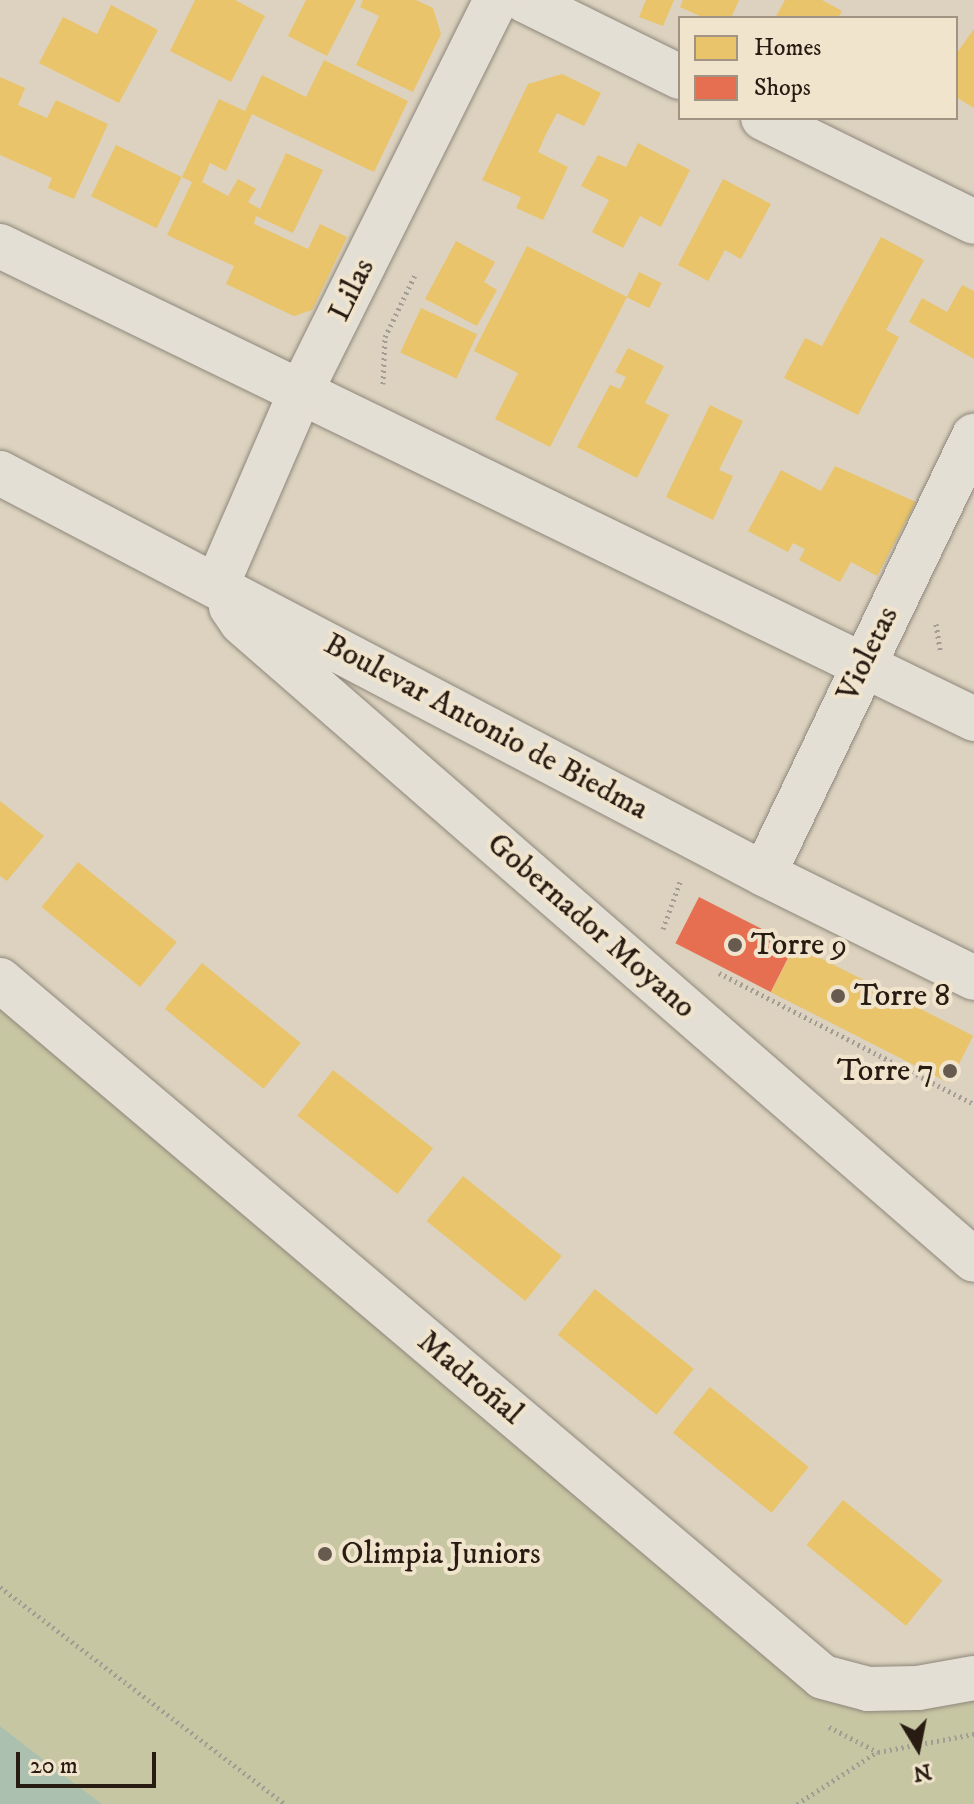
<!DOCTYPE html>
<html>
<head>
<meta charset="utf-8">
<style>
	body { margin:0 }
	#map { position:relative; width:974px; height:1804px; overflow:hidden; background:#dcd2bf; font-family:"IM FELL DW Pica",serif }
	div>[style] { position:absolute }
	.green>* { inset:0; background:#c7c6a3 }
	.water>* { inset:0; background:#acc0b0 }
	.homes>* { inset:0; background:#e9c46a; transform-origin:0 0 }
	.shops>* { inset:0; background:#e76f51; transform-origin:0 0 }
	.path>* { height:5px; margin-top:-2.5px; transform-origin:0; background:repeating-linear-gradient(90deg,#a19c94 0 2px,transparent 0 6px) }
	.roads { filter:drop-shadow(0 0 2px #8e877b) drop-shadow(0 0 2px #8e877b) }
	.minor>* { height:44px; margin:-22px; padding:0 22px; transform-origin:22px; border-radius:22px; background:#e4dfd5 }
	.dots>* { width:22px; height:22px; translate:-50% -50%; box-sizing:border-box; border:4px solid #f1e4cd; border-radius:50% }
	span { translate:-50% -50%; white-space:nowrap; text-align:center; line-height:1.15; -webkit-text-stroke:8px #f1e4cd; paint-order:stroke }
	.street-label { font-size:32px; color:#281b12 }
	.poi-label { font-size:32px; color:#281b12 }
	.left { translate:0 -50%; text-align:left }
	.right { translate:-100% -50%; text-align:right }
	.legend { position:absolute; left:678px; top:16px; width:280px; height:104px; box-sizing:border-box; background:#f1e4cd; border:2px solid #a19482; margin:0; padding:10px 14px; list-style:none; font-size:24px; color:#281b12 }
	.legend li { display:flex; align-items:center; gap:16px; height:40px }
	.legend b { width:40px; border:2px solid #a19482 }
	.north { position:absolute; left:878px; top:1708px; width:80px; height:80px; -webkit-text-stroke:6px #f1e4cd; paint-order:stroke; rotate:170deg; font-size:22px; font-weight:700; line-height:32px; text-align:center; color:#281b12 }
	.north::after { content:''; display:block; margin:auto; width:28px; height:36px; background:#281b12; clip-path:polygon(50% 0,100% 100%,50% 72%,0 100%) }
	.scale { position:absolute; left:16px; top:1752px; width:140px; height:36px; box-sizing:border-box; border:4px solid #281b12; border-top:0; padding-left:10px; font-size:24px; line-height:28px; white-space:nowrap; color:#281b12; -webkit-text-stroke:6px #f1e4cd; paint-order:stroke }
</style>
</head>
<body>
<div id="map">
	<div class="green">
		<i style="clip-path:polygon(0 980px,823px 1677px,974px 1678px,974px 1804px,0 1804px)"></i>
	</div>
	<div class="water">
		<i style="clip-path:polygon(0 1726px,67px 1778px,102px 1804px,0 1804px)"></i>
	</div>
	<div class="homes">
		<i style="clip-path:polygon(195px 0,235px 0,265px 16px,231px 82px,170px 51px)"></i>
		<i style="clip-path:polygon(306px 0,356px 0,327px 56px,288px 36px)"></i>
		<i style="clip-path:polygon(363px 0,416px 0,433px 8px,441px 34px,413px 92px,356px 65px,379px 16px,360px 7px)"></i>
		<i style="clip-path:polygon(646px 0,674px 0,663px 26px,639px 17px)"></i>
		<i style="clip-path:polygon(683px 0,739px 0,731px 18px,704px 18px,680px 7px)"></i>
		<i style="clip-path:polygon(785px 0,822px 0,842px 11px,838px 18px,775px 18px)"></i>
		<i style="clip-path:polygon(111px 5px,158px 30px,119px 103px,39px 63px,63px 17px,97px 34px)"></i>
		<i style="clip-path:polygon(974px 29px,974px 108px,956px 97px,956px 54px)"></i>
		<i style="clip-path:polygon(324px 60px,408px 101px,374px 172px,252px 114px,226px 171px,210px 163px,202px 182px,228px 196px,238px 179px,256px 189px,248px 202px,260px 209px,286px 153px,323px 170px,293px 233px,256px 216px,254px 224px,308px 249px,320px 224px,347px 237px,312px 310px,294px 316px,226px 284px,234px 266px,167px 235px,192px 182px,182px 177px,219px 99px,245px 111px,262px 75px,306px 97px)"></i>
		<i style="clip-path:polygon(562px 74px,601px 93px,584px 126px,557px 113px,545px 136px,538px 152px,568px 167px,543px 220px,516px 208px,521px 197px,482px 180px,528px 84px)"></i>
		<i style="clip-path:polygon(0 77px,25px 88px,18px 105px,47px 118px,56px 100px,108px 124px,74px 199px,48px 188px,52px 178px,0 155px)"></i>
		<i style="clip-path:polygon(638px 143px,690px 170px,661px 227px,640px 216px,623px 248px,592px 232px,609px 200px,581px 186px,598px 155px,626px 167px)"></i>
		<i style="left:116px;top:145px;width:73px;height:57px;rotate:26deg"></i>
		<i style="clip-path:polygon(723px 179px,771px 204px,741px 259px,725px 250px,708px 281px,678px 265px)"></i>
		<i style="clip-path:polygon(881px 237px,924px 260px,886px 330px,899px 337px,858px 415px,784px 378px,805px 338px,822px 346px)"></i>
		<i style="clip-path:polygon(456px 241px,495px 262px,484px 282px,497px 290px,477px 326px,425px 299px)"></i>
		<i style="clip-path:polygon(527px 246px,627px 297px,550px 447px,495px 419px,518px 373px,474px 351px)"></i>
		<i style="left:639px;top:272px;width:25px;height:28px;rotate:26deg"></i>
		<i style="clip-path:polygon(962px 285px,974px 291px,974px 359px,909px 322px,922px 298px,947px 312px)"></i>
		<i style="left:421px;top:308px;width:62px;height:49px;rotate:25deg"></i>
		<i style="clip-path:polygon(628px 348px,664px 366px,645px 403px,669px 415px,637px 478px,577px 447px,610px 385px,620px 389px,626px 377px,615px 372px)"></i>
		<i style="clip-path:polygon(710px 405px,743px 421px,719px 470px,733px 476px,713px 520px,666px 497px)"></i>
		<i style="clip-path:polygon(835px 466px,916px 502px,877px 576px,851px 562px,840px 582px,799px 560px,805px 549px,793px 543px,788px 552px,748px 531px,781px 470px,821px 491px)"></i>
		<i style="clip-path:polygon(0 801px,44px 836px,7px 881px,0 876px)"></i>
		<i style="left:78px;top:862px;width:127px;height:58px;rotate:39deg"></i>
		<i style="left:795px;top:945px;width:200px;height:53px;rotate:27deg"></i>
		<i style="left:202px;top:963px;width:127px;height:59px;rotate:39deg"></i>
		<i style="left:333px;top:1070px;width:127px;height:58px;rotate:38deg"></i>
		<i style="left:463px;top:1176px;width:127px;height:58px;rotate:39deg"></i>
		<i style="left:595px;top:1289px;width:127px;height:59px;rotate:39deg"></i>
		<i style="left:710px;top:1387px;width:127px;height:59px;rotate:39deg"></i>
		<i style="left:843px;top:1500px;width:128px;height:58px;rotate:39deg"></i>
	</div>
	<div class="shops">
		<i style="left:699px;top:897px;width:107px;height:52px;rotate:27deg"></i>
	</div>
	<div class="path">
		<i style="left:383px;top:384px;width:47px;rotate:-87.6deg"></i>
		<i style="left:385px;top:337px;width:71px;rotate:-64.2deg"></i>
		<i style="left:936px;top:624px;width:26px;rotate:81deg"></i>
		<i style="left:663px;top:929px;width:50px;rotate:-70.1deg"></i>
		<i style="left:719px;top:973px;width:287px;rotate:27.2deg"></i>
		<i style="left:0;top:1587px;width:358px;rotate:37.3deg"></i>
		<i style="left:829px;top:1727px;width:55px;rotate:27deg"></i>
		<i style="left:878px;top:1752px;width:98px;rotate:-10.6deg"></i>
		<i style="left:797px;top:1804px;width:95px;rotate:-33deg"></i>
	</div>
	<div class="roads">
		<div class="minor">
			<i style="left:524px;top:0;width:174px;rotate:26.3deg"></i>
			<i style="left:763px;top:118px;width:235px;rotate:26.2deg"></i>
			<i style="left:0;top:246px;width:1083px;rotate:25.9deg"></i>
			<i style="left:0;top:473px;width:863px;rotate:27.69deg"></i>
			<i style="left:764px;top:874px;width:234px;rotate:26.3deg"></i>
			<i style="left:217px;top:585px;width:209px;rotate:-66.6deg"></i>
			<i style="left:300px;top:393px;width:439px;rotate:-63.5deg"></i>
			<i style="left:231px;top:607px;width:19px;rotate:55deg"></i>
			<i style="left:242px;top:623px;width:970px;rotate:41.03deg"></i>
			<i style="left:764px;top:874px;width:486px;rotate:-64.4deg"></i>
			<i style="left:0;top:980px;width:1078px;rotate:40.26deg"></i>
			<i style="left:823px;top:1677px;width:47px;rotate:14.9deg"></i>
			<i style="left:868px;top:1689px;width:50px;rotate:-1.1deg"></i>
			<i style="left:918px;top:1688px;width:57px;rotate:-10.1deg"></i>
		</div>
	</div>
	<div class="dots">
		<i style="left:735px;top:945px;background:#675b4f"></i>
		<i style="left:838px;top:996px;background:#675b4f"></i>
		<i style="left:950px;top:1071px;background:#675b4f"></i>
		<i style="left:325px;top:1554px;background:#675b4f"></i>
	</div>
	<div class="street-label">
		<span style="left:352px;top:290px;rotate:-64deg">Lilas</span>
		<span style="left:868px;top:654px;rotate:-64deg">Violetas</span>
		<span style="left:486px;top:727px;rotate:28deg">Boulevar Antonio de Biedma</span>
		<span style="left:591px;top:926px;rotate:41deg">Gobernador Moyano</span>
		<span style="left:470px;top:1378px;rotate:40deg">Madroñal</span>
	</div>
	<div class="poi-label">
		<span class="left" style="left:751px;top:945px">Torre 9</span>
		<span class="left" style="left:854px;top:996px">Torre 8</span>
		<span class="right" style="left:934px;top:1071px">Torre 7</span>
		<span class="left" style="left:341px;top:1554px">Olimpia Juniors</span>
	</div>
	<ul class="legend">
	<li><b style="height:22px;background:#e9c46a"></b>Homes</li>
	<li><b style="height:22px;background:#e76f51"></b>Shops</li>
	</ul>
	<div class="north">N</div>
	<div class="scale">20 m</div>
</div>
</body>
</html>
